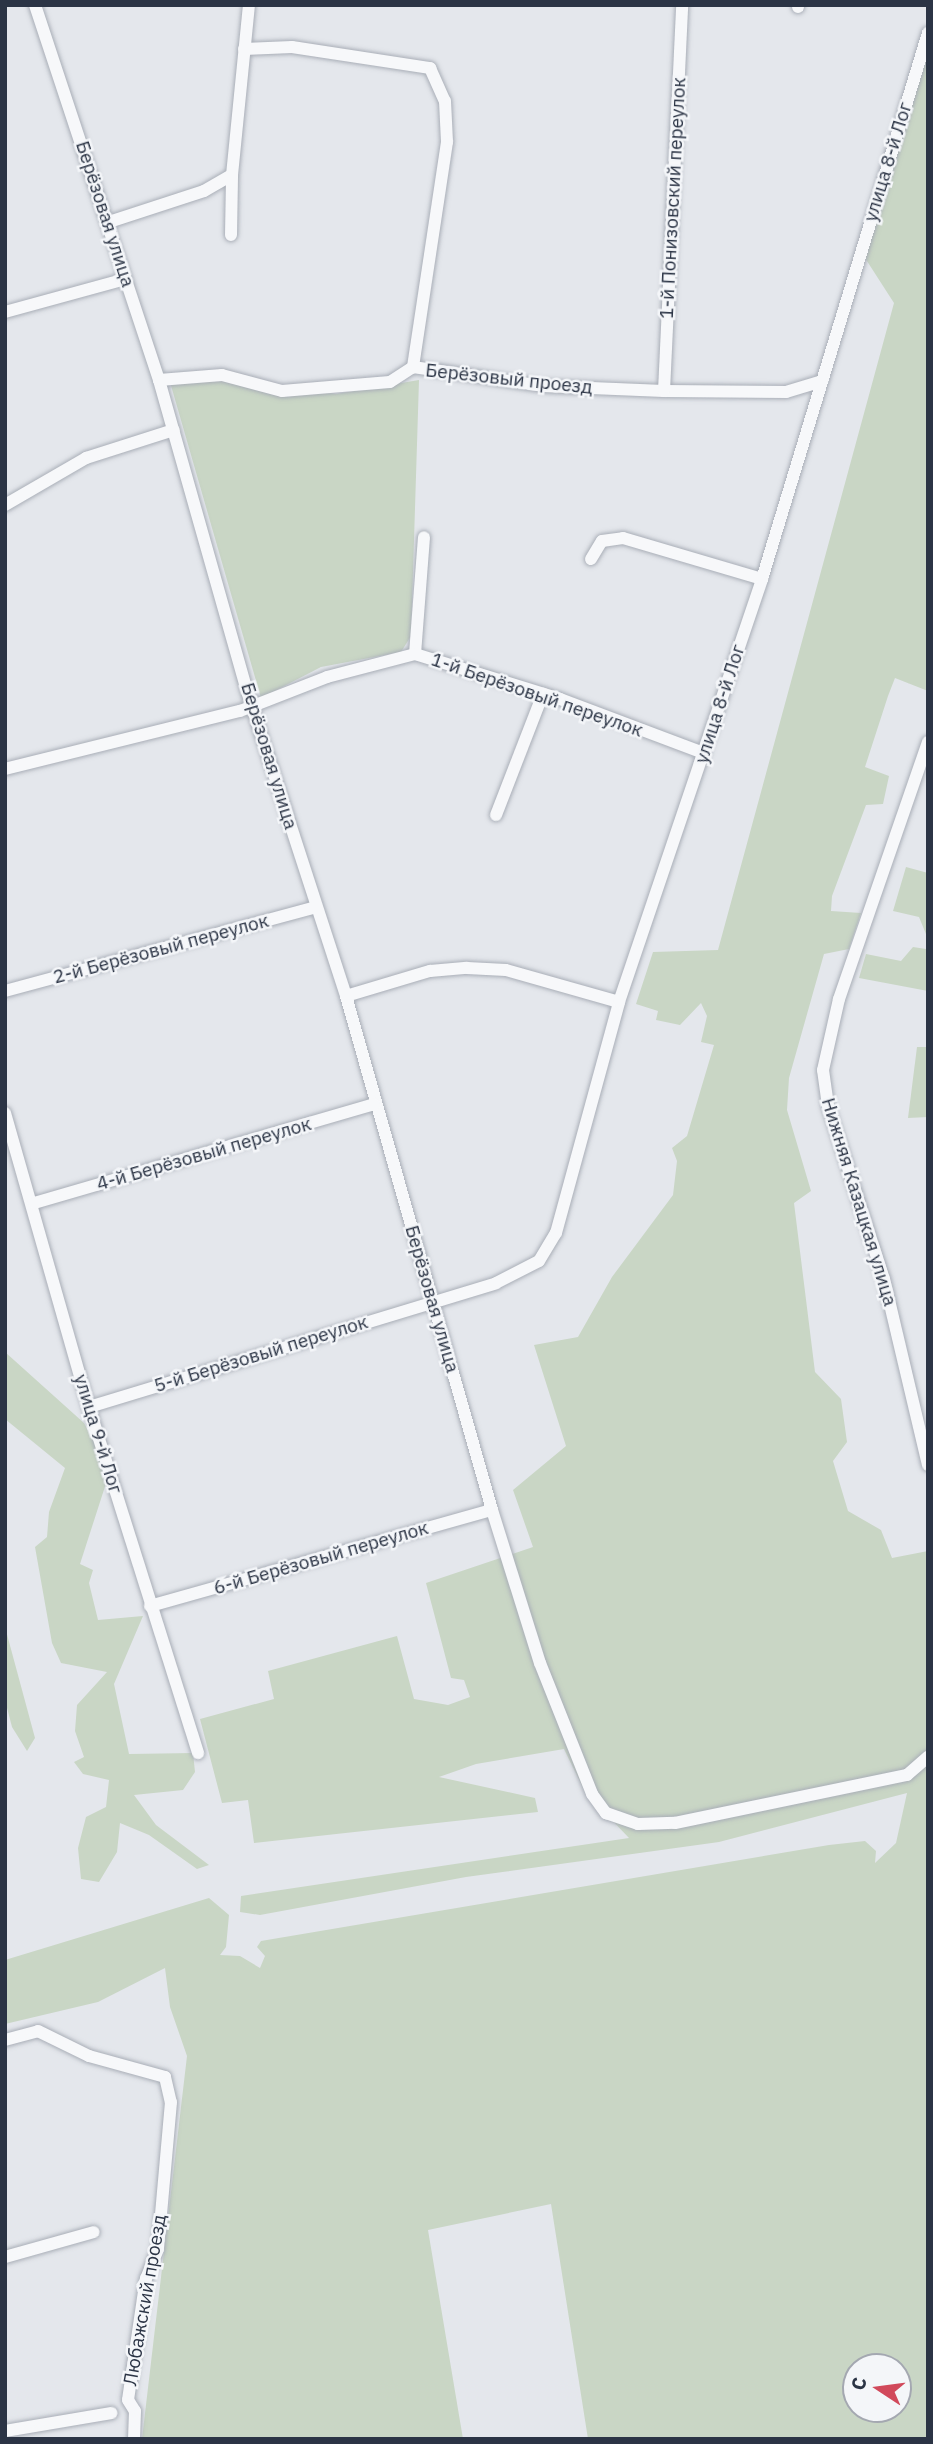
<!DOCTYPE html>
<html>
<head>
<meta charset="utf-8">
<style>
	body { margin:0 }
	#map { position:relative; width:933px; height:2444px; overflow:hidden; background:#e4e7ec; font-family:"IBM Plex Sans",sans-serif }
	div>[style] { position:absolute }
	.green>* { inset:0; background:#c9d6c5 }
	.roads { filter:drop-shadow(0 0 2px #a9aeb7) drop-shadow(0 0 2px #a9aeb7) }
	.street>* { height:12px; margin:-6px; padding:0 6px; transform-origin:6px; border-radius:6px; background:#f7f8fa }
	span { translate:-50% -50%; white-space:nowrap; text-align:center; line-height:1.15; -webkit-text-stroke:5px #f4f6f9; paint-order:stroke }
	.street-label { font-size:19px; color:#2b3445 }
	.frame { position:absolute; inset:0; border:7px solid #2b3445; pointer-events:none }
	.north { position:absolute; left:842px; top:2353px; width:70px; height:70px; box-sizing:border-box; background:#f4f6f9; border:2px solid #a4a8b1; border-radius:50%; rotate:283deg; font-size:19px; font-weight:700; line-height:28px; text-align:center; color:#2b3445 }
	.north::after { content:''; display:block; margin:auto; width:24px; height:32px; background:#d1495b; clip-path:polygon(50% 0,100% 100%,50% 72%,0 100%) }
</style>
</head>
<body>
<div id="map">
	<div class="green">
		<i style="clip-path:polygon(evenodd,928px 54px,928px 691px,895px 678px,888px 696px,865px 767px,889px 776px,883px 804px,866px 805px,832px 896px,831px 911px,861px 913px,849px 949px,824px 954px,789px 1078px,787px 1110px,811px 1191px,794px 1203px,815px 1372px,841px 1399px,847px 1442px,833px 1461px,848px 1511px,881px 1530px,892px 1558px,928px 1551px,928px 2439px,588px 2439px,551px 2204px,428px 2230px,463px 2439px,142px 2439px,187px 2056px,170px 2007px,165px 1968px,98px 2002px,5px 2024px,5px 1960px,209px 1898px,229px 1915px,226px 1947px,220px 1955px,240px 1956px,260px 1968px,265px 1956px,257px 1947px,261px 1941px,829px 1845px,865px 1841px,876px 1851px,875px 1863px,896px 1843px,907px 1793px,719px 1842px,466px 1877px,260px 1915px,240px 1912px,241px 1896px,629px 1838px,585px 1792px,564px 1749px,476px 1764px,439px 1777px,535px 1798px,538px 1812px,254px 1843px,248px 1800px,222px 1803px,200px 1719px,274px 1699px,268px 1671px,397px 1636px,414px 1699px,448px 1705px,470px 1697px,464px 1680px,451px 1678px,426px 1583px,533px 1547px,513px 1490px,566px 1446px,534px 1345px,578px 1337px,612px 1277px,673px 1195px,677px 1161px,672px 1148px,687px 1136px,714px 1045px,701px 1042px,707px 1016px,701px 1003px,680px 1025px,656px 1020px,658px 1011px,636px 1004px,653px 952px,718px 950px,894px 303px,865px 258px,928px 54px,856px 2367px,898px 2367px,898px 2409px,856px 2409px,856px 2367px)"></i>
		<i style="clip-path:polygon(419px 380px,411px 636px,401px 652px,321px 667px,261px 698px,170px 382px,227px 381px,336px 394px)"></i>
		<i style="clip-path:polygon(906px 867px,928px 873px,928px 939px,919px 917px,893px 911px)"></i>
		<i style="clip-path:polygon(928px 944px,928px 991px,859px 978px,866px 954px,901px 961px,913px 947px,926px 949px)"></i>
		<i style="clip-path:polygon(917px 1047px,928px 1047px,928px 1117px,908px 1118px)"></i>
		<i style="clip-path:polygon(5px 1352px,84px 1423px,110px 1471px,80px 1564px,93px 1570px,89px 1583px,98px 1620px,143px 1616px,114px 1684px,129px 1754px,193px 1753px,195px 1772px,183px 1790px,134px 1795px,156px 1825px,209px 1865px,197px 1869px,149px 1835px,120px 1823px,117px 1852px,99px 1882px,81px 1879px,78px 1848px,86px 1817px,106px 1807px,109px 1780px,83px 1774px,74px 1762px,84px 1757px,75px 1731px,77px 1705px,107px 1672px,61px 1663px,52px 1643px,35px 1547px,47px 1537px,49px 1512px,65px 1468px,5px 1419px)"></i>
		<i style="clip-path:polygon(5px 1627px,35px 1738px,27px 1751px,12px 1727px,5px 1700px)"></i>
	</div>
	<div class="roads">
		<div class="street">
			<i style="left:35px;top:5px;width:395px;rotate:71.7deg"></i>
			<i style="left:159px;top:380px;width:320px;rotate:74.2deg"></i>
			<i style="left:246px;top:688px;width:324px;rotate:72deg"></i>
			<i style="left:346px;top:996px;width:534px;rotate:74.14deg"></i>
			<i style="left:492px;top:1510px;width:160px;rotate:72.6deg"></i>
			<i style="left:540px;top:1663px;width:141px;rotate:68.3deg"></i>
			<i style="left:592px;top:1794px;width:24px;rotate:54deg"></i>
			<i style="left:606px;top:1813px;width:34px;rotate:19deg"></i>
			<i style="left:638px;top:1824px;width:37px;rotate:-2deg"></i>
			<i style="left:675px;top:1823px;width:237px;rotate:-11.7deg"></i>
			<i style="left:907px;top:1775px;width:28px;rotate:-41deg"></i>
			<i style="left:798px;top:7px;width:2px;rotate:-90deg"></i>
			<i style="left:244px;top:49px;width:48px;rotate:-2.4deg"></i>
			<i style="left:292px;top:47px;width:140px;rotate:8.7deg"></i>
			<i style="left:430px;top:68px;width:36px;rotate:66deg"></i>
			<i style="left:445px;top:101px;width:41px;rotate:87.2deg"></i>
			<i style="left:447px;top:142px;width:228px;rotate:98.6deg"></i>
			<i style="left:109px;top:222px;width:100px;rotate:-18.1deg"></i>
			<i style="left:204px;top:191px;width:32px;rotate:-30deg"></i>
			<i style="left:232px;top:175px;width:171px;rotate:-84.3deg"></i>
			<i style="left:231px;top:235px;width:60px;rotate:-89deg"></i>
			<i style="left:5px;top:312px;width:125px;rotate:-15.3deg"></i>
			<i style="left:159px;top:380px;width:63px;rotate:-4.5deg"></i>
			<i style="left:222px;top:375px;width:62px;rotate:14.9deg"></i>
			<i style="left:282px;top:391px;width:108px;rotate:-4.8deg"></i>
			<i style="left:390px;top:382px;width:27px;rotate:-33deg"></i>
			<i style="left:413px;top:367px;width:131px;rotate:8.3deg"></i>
			<i style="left:543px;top:386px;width:121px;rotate:2.4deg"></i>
			<i style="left:664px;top:391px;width:122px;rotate:0.5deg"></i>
			<i style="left:786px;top:392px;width:38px;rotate:-17deg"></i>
			<i style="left:664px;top:391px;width:386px;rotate:-87.3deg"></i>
			<i style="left:5px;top:505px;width:94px;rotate:-30.1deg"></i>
			<i style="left:86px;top:458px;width:92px;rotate:-17.7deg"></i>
			<i style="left:591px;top:559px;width:21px;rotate:-59deg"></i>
			<i style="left:602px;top:541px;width:21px;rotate:-8deg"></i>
			<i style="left:623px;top:538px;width:145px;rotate:16.4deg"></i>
			<i style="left:415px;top:654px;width:117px;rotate:-85.6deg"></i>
			<i style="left:928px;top:742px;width:272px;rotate:109.1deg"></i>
			<i style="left:839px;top:999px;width:73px;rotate:102.7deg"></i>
			<i style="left:823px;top:1070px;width:36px;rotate:82deg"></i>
			<i style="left:828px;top:1106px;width:182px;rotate:72.1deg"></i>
			<i style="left:884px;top:1279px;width:191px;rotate:76.7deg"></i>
			<i style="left:5px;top:769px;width:242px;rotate:-13.9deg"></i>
			<i style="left:240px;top:711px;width:93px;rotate:-21.3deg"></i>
			<i style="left:327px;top:677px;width:91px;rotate:-14.6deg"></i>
			<i style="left:415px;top:654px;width:152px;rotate:17.2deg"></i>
			<i style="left:560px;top:699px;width:154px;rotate:20.6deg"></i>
			<i style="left:496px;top:815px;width:130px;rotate:-68.8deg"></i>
			<i style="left:5px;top:991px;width:322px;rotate:-15.1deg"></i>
			<i style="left:346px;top:996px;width:88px;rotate:-16.6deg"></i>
			<i style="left:430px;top:971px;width:37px;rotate:-5deg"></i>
			<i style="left:467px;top:968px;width:39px;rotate:3deg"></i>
			<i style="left:506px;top:970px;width:117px;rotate:15.8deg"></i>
			<i style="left:5px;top:1113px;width:306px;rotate:74.1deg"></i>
			<i style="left:89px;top:1407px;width:363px;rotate:72.5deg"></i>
			<i style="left:34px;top:1203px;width:354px;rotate:-16.2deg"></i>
			<i style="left:89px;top:1407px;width:425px;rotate:-16.9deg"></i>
			<i style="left:496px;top:1283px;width:48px;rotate:-27.1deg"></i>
			<i style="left:539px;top:1261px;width:33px;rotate:-59deg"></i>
			<i style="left:556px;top:1233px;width:239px;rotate:-74.7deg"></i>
			<i style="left:619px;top:1002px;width:447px;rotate:-71.3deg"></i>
			<i style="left:762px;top:579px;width:571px;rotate:-73.09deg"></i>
			<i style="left:150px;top:1606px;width:355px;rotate:-15.7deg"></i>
			<i style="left:5px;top:2040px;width:34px;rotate:-15deg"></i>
			<i style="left:38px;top:2031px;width:57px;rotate:26.1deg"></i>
			<i style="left:89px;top:2056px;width:79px;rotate:15.4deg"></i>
			<i style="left:165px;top:2077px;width:26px;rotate:77deg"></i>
			<i style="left:171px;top:2102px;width:148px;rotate:95.1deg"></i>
			<i style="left:158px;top:2249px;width:31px;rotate:112deg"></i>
			<i style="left:146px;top:2278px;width:123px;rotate:98.4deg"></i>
			<i style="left:128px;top:2400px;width:13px;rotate:58deg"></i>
			<i style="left:135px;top:2411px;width:28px;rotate:92deg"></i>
			<i style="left:5px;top:2257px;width:92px;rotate:-15.7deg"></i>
			<i style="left:5px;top:2431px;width:108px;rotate:-9.6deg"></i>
		</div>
	</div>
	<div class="street-label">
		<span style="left:888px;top:162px;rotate:-73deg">улица 8-й Лог</span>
		<span style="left:673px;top:198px;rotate:-87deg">1-й Понизовский переулок</span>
		<span style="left:105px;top:214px;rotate:72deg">Берёзовая улица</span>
		<span style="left:509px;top:379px;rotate:6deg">Берёзовый проезд</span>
		<span style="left:537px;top:695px;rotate:19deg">1-й Берёзовый переулок</span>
		<span style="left:720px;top:704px;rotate:-72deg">улица 8-й Лог</span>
		<span style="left:269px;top:756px;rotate:73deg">Берёзовая улица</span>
		<span style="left:161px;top:949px;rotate:-15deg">2-й Берёзовый переулок</span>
		<span style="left:204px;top:1154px;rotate:-16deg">4-й Берёзовый переулок</span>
		<span style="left:859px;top:1202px;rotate:73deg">Нижняя Казацкая улица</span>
		<span style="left:432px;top:1299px;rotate:74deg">Берёзовая улица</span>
		<span style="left:261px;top:1354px;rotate:-17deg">5-й Берёзовый переулок</span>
		<span style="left:98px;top:1434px;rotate:73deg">улица 9-й Лог</span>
		<span style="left:321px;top:1558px;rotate:-16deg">6-й Берёзовый переулок</span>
		<span style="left:145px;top:2300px;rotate:-80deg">Любажский проезд</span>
	</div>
	<div class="frame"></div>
	<div class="north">С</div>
</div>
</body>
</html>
